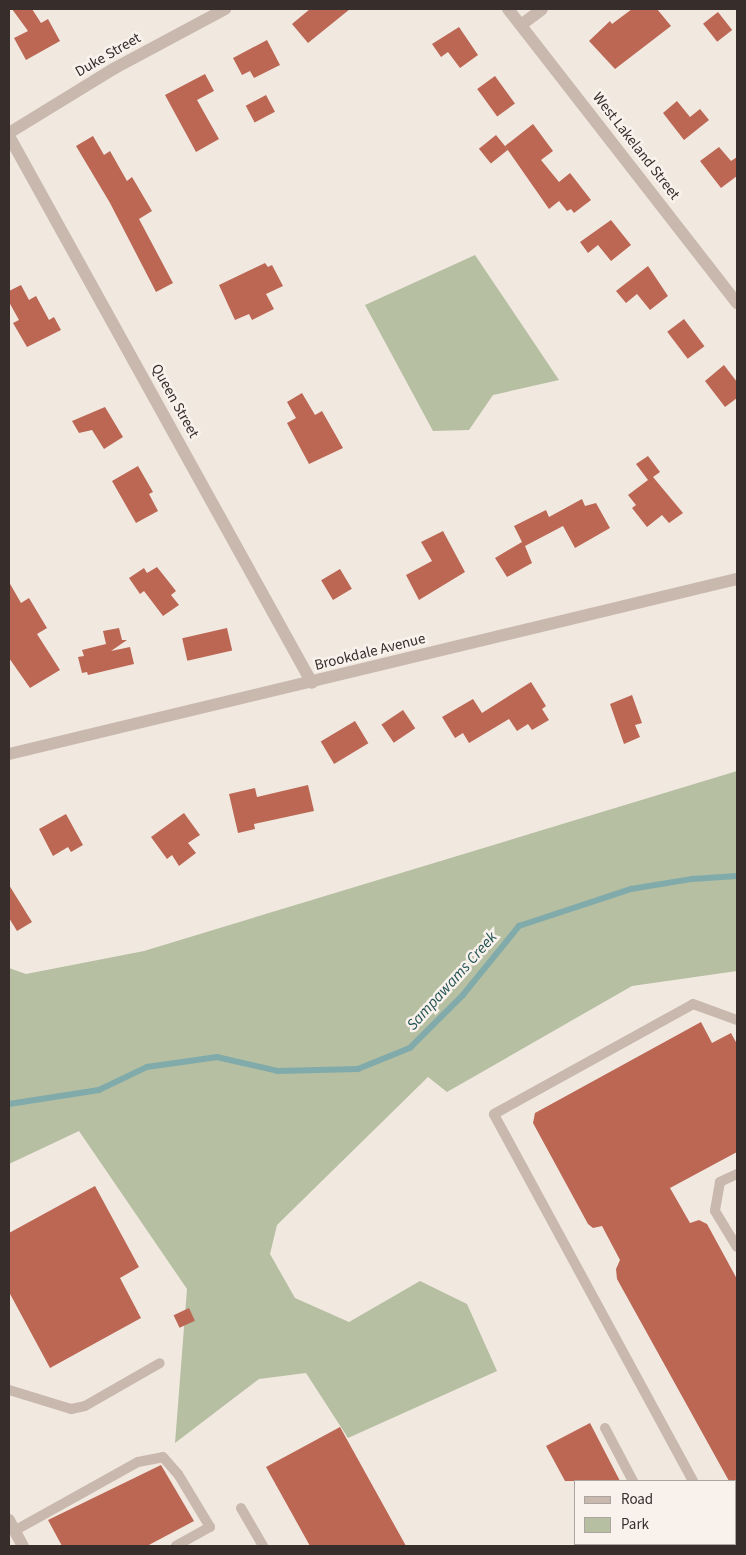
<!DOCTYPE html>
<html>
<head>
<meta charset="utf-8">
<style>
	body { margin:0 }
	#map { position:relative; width:746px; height:1555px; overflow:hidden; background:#f1e8e0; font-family:"Source Sans 3",sans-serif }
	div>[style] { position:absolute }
	.green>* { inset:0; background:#b6bfa1 }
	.stream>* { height:5.5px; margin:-2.75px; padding:0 2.75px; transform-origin:2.75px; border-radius:2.75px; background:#81abab }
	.building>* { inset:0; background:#bb6754; transform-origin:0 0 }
	.lane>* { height:10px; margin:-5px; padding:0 5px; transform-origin:5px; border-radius:5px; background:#c8b8ad }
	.street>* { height:12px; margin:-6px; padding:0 6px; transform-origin:6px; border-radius:6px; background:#c8b8ad }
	span { translate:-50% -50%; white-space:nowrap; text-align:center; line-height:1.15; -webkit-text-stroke:5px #f9f2ec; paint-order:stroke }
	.street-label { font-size:15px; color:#372e2b }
	.water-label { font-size:16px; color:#245455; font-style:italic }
	.frame { position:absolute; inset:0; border:10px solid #372e2b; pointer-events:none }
	.legend { position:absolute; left:574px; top:1480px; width:162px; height:65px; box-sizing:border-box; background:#f9f2ec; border:1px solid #aba49f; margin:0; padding:6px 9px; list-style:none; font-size:15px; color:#372e2b }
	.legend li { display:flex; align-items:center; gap:10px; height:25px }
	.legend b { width:25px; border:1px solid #aba49f }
</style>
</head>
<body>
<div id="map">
	<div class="green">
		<i style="clip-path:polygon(475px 255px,559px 380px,493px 395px,469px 430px,433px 431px,365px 305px)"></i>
		<i style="clip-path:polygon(737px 771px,737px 971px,632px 986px,447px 1092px,428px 1077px,277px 1225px,270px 1254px,295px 1298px,349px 1322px,420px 1281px,467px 1304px,497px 1371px,348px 1438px,306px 1373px,259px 1379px,175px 1443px,187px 1289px,79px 1131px,9px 1164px,9px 968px,26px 974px,144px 951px)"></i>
	</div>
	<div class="stream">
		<i style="left:9px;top:1104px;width:91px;rotate:-8.8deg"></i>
		<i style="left:99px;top:1090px;width:53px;rotate:-25.6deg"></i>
		<i style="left:147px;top:1067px;width:71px;rotate:-8.1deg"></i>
		<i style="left:217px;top:1057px;width:63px;rotate:12.9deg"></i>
		<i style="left:278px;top:1071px;width:80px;rotate:-1.4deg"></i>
		<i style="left:358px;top:1069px;width:56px;rotate:-22deg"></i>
		<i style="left:410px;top:1048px;width:75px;rotate:-45deg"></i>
		<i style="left:463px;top:995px;width:89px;rotate:-50.9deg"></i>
		<i style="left:519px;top:926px;width:118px;rotate:-18.3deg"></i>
		<i style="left:631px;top:889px;width:62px;rotate:-9.3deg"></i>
		<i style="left:692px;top:879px;width:45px;rotate:-3.8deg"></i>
	</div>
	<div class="building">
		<i style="clip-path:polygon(12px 9px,32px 9px,41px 23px,48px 19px,60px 41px,26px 60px,14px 38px,28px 31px)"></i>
		<i style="clip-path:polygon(310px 9px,350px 9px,308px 43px,292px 24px)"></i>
		<i style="clip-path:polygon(632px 9px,657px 9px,671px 26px,615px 69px,589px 41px,610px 21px,612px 24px)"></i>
		<i style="left:718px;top:12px;width:23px;height:19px;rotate:52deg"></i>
		<i style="clip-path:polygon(459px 27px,478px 55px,460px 68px,448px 52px,441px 57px,432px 44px)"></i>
		<i style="clip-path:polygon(267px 40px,280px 65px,254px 78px,250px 71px,242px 75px,233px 58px)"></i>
		<i style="clip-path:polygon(205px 74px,214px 91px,197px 100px,219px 139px,196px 152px,165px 95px)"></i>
		<i style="left:495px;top:76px;width:34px;height:22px;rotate:54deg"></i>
		<i style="left:266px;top:95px;width:19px;height:23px;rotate:62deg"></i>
		<i style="clip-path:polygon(677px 101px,690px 117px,700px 109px,709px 120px,684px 140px,663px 113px)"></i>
		<i style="clip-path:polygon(533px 124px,553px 151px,541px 160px,559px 182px,570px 173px,591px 200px,574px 213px,571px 209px,567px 211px,559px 201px,549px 209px,505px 146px)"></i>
		<i style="left:496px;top:135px;width:19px;height:22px;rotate:51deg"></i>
		<i style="clip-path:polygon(93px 136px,104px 155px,110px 151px,127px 181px,132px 177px,152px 211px,139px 219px,173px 283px,156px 292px,110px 203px,76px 146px)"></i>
		<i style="clip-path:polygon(719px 147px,731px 161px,737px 157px,737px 176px,721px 188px,700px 161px)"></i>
		<i style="clip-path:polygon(611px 220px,631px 245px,611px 261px,598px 245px,588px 253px,580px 242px)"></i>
		<i style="clip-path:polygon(265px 263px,268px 267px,272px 265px,283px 286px,266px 294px,274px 309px,252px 320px,249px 314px,235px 320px,219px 285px)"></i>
		<i style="clip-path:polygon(648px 266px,668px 296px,650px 310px,637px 294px,626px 303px,616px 291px)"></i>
		<i style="clip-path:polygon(21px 285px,29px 300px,36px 296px,49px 320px,54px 317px,61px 330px,27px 347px,13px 323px,19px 320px,9px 302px,9px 291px)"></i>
		<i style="left:684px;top:319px;width:34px;height:21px;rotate:53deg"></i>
		<i style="clip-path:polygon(724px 365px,737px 382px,737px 398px,725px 407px,705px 381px)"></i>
		<i style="clip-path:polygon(302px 393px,315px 415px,322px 411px,343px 448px,309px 464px,287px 423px,296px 418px,287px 402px)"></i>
		<i style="clip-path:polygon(105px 407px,123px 437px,104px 449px,92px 430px,79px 433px,72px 421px)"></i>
		<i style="clip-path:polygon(648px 456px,660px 472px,653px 477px,683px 513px,669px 523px,662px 515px,647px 527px,632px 508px,636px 505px,628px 495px,648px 480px,636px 464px)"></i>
		<i style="clip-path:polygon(138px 466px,153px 492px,149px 494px,158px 511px,136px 523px,112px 481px)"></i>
		<i style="clip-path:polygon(582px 499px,585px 506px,596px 503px,610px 528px,575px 548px,563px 526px,525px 546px,532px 563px,507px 577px,495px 558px,522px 542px,514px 526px,546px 510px,549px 517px)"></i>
		<i style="clip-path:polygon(443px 531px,465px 572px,419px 600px,406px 575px,432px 561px,421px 542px)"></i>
		<i style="clip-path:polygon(157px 567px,176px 591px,171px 595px,179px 605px,163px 616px,144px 591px,140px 594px,129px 578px,144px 568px,147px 573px)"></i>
		<i style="left:340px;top:569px;width:23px;height:22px;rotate:59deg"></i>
		<i style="clip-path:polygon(9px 582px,21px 603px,29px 598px,47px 628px,37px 634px,60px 670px,30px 688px,9px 658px)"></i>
		<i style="clip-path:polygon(119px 628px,122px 640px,127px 640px,111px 651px,130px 647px,134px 664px,88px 675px,87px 672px,82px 673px,78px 657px,84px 656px,82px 650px,106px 644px,103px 631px)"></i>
		<i style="left:227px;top:628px;width:23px;height:46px;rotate:77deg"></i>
		<i style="clip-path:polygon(531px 682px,546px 706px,542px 709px,549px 720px,532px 730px,528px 724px,517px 731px,509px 719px,469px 743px,463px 733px,455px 738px,442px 717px,473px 699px,482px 713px)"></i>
		<i style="clip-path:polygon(632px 695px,642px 723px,635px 725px,640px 737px,624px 744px,610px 704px)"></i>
		<i style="left:403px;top:710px;width:22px;height:26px;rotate:56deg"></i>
		<i style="left:355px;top:721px;width:26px;height:40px;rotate:59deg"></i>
		<i style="clip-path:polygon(308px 785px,314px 811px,254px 824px,255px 829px,238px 833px,229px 794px,255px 788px,257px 797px)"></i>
		<i style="clip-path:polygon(184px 813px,200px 835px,188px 843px,196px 853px,179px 866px,172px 855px,167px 859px,151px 837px)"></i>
		<i style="clip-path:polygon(66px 814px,83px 845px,71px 852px,68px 847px,53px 856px,39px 829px)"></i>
		<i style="clip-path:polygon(9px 885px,32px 922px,17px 931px,9px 918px)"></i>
		<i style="clip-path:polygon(701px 1022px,712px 1043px,731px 1033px,737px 1044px,737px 1152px,670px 1188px,690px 1223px,699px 1220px,707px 1224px,737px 1279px,737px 1496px,735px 1481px,729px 1481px,617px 1279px,616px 1269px,620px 1260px,602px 1226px,593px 1228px,588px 1224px,533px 1123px,535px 1113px)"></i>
		<i style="clip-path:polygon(95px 1186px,139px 1267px,120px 1278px,141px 1318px,50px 1368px,9px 1292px,9px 1233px)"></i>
		<i style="left:189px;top:1308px;width:14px;height:17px;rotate:65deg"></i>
		<i style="clip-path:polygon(590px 1423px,620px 1481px,565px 1481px,546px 1446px)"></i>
		<i style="clip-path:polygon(340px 1427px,406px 1546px,310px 1546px,266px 1467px)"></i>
		<i style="clip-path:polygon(161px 1465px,194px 1521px,147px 1546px,62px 1546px,48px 1520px)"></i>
	</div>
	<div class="lane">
		<i style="left:737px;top:1174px;width:19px;rotate:155deg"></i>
		<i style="left:720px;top:1182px;width:29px;rotate:100deg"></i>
		<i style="left:715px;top:1211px;width:42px;rotate:58.6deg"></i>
		<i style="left:9px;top:1390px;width:65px;rotate:17deg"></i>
		<i style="left:71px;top:1409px;width:14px;rotate:-12deg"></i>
		<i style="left:85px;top:1406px;width:86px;rotate:-29.8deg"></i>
		<i style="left:605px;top:1428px;width:60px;rotate:62.2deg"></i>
		<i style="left:693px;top:1481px;width:417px;rotate:-118.5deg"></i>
		<i style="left:494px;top:1114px;width:227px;rotate:-28.9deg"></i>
		<i style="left:693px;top:1004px;width:47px;rotate:20deg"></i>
		<i style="left:241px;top:1508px;width:44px;rotate:59.9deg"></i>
		<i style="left:14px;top:1531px;width:142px;rotate:-29.1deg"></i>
		<i style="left:138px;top:1462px;width:25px;rotate:-11deg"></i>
		<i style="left:163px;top:1457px;width:23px;rotate:49deg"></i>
		<i style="left:178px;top:1474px;width:62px;rotate:58.9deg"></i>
		<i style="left:210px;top:1527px;width:39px;rotate:151deg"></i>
		<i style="left:667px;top:1544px;width:2px;rotate:63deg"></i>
		<i style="left:726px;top:1544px;width:3px;rotate:45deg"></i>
	</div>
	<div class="street">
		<i style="left:508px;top:9px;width:373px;rotate:52.1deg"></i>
		<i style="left:521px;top:25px;width:26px;rotate:-37deg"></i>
		<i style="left:9px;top:133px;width:124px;rotate:-31.5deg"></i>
		<i style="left:115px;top:68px;width:125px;rotate:-28.2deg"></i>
		<i style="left:9px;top:136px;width:625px;rotate:61.02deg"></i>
		<i style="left:9px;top:754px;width:749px;rotate:-13.52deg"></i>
		<i style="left:9px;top:1520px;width:30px;rotate:62deg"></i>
	</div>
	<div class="street-label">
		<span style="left:108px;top:55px;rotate:-30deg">Duke Street</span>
		<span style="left:636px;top:146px;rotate:52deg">West Lakeland Street</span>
		<span style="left:175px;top:401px;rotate:61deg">Queen Street</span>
		<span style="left:370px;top:652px;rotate:-14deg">Brookdale Avenue</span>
	</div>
	<div class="water-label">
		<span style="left:452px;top:981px;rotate:-48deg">Sampawams Creek</span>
	</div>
	<div class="frame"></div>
	<ul class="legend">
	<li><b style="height:6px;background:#c8b8ad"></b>Road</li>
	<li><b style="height:14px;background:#b6bfa1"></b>Park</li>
	</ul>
</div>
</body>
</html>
